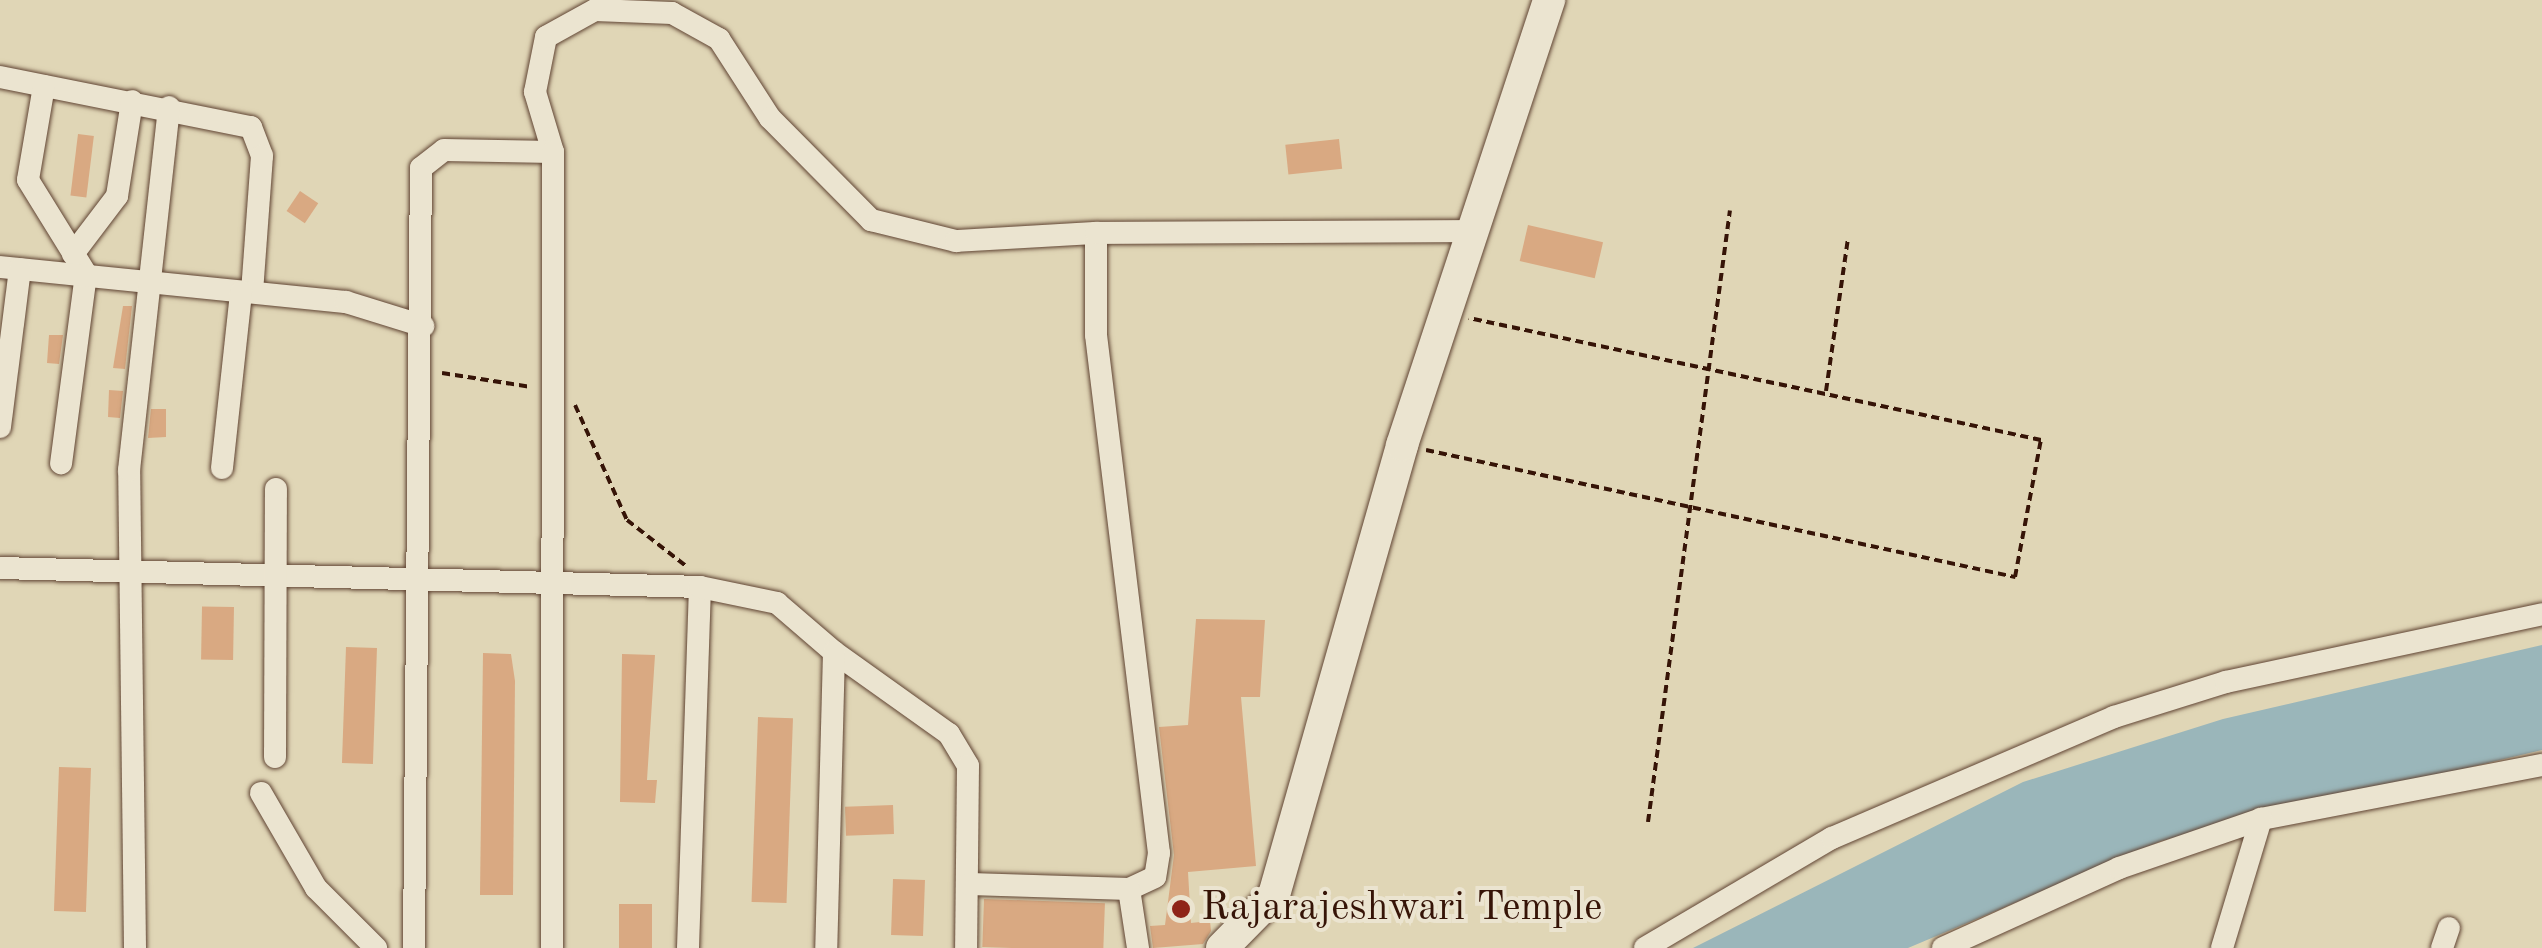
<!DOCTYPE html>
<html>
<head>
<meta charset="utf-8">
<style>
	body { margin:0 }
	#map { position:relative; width:2542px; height:948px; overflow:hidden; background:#e0d6b6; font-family:"Old Standard TT",serif }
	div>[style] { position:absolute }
	.water>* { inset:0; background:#9ab6ba }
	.building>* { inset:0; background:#d9a982; transform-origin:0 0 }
	.path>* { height:4px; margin-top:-2px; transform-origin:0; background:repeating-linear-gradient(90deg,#361407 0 8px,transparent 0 13px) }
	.roads { filter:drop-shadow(0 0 2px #604433) drop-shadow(0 0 2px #604433) }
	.street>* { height:22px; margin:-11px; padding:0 11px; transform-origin:11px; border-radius:11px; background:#ebe4d0 }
	.secondary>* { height:32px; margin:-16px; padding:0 16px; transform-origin:16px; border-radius:16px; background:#ebe4d0 }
	.dots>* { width:28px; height:28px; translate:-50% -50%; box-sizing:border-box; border:5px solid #ebe4d0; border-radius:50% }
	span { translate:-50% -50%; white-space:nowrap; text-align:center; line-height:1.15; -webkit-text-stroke:8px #ebe4d0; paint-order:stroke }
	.poi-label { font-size:40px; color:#361407 }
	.left { translate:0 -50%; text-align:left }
</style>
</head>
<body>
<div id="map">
	<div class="water">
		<i style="clip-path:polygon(2542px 645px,2542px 750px,2161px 841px,1908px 948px,1693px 948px,2023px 782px,2223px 719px)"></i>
	</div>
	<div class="building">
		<i style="left:78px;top:134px;width:16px;height:62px;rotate:7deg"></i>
		<i style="left:1339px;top:139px;width:30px;height:54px;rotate:84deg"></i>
		<i style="left:300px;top:191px;width:22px;height:24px;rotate:34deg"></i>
		<i style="left:1528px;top:225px;width:77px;height:37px;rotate:13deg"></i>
		<i style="clip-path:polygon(123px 306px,132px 306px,125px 369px,113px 368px)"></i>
		<i style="clip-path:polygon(49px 335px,63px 335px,59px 364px,47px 363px)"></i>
		<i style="clip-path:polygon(109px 390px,123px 391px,120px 418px,108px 417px)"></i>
		<i style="clip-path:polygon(151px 409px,166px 409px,166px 437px,148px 438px)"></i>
		<i style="left:234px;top:607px;width:53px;height:32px;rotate:91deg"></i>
		<i style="clip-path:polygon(1196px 619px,1265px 620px,1260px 697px,1241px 697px,1256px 866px,1188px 872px,1191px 923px,1210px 921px,1211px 931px,1203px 944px,1153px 948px,1150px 926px,1165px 925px,1174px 855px,1159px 727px,1188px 725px)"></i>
		<i style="left:346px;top:647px;width:31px;height:116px;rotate:2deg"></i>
		<i style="clip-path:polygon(483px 653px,511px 654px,515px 681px,513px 895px,480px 895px)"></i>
		<i style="clip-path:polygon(622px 654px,655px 655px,647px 780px,657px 780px,655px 803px,620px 802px)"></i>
		<i style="left:758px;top:717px;width:35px;height:185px;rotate:2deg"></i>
		<i style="left:59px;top:767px;width:32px;height:144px;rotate:2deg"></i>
		<i style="left:893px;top:805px;width:29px;height:48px;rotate:88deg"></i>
		<i style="left:893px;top:879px;width:32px;height:56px;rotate:2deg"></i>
		<i style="left:984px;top:899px;width:121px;height:48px;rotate:2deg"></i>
		<i style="left:619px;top:904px;width:33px;height:44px"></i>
	</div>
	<div class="path">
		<i style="left:442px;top:373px;width:90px;rotate:8.9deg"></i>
		<i style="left:1826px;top:391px;width:155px;rotate:-81.8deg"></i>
		<i style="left:575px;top:405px;width:126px;rotate:65.7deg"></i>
		<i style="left:627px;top:520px;width:75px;rotate:37.9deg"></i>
		<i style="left:1426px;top:450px;width:603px;rotate:12.17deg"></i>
		<i style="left:2015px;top:577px;width:139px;rotate:-79.3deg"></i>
		<i style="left:2041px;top:440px;width:585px;rotate:-167.96deg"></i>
		<i style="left:1648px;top:822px;width:617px;rotate:-82.37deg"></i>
	</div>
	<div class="roads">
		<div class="street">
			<i style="left:0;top:77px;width:256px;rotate:11.3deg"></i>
			<i style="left:251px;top:127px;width:31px;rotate:69deg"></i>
			<i style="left:262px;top:156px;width:135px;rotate:94.2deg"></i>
			<i style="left:44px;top:86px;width:95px;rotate:99.7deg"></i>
			<i style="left:28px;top:180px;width:110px;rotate:58.3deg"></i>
			<i style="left:86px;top:274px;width:191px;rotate:97.5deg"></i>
			<i style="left:553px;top:152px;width:63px;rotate:-106.7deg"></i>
			<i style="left:535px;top:92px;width:56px;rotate:-78.7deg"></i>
			<i style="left:546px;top:37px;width:56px;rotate:-28.9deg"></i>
			<i style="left:595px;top:10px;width:77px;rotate:2.2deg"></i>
			<i style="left:672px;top:13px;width:54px;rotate:29deg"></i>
			<i style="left:719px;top:39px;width:94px;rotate:57.2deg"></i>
			<i style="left:770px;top:118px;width:144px;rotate:45.3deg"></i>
			<i style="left:871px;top:220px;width:88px;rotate:13.9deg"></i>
			<i style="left:956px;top:241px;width:140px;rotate:-3.3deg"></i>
			<i style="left:1096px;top:233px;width:102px;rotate:90deg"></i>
			<i style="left:1096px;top:335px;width:522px;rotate:83.07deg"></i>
			<i style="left:1159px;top:853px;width:24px;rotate:99deg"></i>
			<i style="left:1155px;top:877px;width:29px;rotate:155deg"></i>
			<i style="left:1096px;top:233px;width:375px;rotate:-0.3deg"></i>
			<i style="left:73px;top:254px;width:73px;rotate:-52.8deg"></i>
			<i style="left:117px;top:196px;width:96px;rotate:-81deg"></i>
			<i style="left:0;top:267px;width:348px;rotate:5.8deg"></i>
			<i style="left:346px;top:302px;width:81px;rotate:17.3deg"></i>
			<i style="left:0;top:427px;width:159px;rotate:-82.8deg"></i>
			<i style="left:222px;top:468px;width:177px;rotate:-83.8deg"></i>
			<i style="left:0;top:568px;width:700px;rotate:1.55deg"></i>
			<i style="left:834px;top:652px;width:141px;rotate:35.5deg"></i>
			<i style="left:949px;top:734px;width:37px;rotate:59deg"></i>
			<i style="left:968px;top:766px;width:182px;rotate:90.6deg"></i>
			<i style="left:275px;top:757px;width:268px;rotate:-89.8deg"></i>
			<i style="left:261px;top:793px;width:110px;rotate:59.9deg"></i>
			<i style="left:316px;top:888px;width:85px;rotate:45deg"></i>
			<i style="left:970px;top:884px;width:159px;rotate:1.8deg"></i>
			<i style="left:1129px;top:889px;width:60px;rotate:81.3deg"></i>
			<i style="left:135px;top:948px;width:478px;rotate:-90.7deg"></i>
			<i style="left:129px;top:470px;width:365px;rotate:-83.7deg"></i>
			<i style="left:414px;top:948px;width:780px;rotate:-89.49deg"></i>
			<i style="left:421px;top:168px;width:29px;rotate:-38deg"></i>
			<i style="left:444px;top:150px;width:109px;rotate:1.1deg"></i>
			<i style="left:553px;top:152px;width:796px;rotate:90.07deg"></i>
			<i style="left:688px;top:948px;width:361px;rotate:-88.1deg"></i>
			<i style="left:700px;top:587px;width:79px;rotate:11.7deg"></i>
			<i style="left:777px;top:603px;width:75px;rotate:40.7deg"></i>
			<i style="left:834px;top:652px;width:296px;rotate:91.5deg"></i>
			<i style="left:1645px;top:948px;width:217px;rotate:-30.5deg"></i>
			<i style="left:1832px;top:838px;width:307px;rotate:-23.2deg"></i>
			<i style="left:2114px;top:717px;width:117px;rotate:-17.4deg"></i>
			<i style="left:2226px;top:682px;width:323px;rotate:-12.1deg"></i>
			<i style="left:1943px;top:948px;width:193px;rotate:-24.4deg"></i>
			<i style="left:2119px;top:868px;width:150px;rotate:-19deg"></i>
			<i style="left:2261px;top:819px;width:286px;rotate:-10.9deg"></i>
			<i style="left:2222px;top:948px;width:135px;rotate:-73.2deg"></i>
			<i style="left:2442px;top:948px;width:21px;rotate:-71deg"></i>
		</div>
		<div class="secondary">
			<i style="left:1222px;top:948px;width:74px;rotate:-45.5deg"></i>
			<i style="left:1274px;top:895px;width:468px;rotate:-74.1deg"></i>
			<i style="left:1402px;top:445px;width:469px;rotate:-71.7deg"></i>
		</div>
	</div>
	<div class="dots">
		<i style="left:1181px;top:909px;background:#8f2418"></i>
	</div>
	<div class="poi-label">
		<span class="left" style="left:1201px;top:909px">Rajarajeshwari Temple</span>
	</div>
</div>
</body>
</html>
